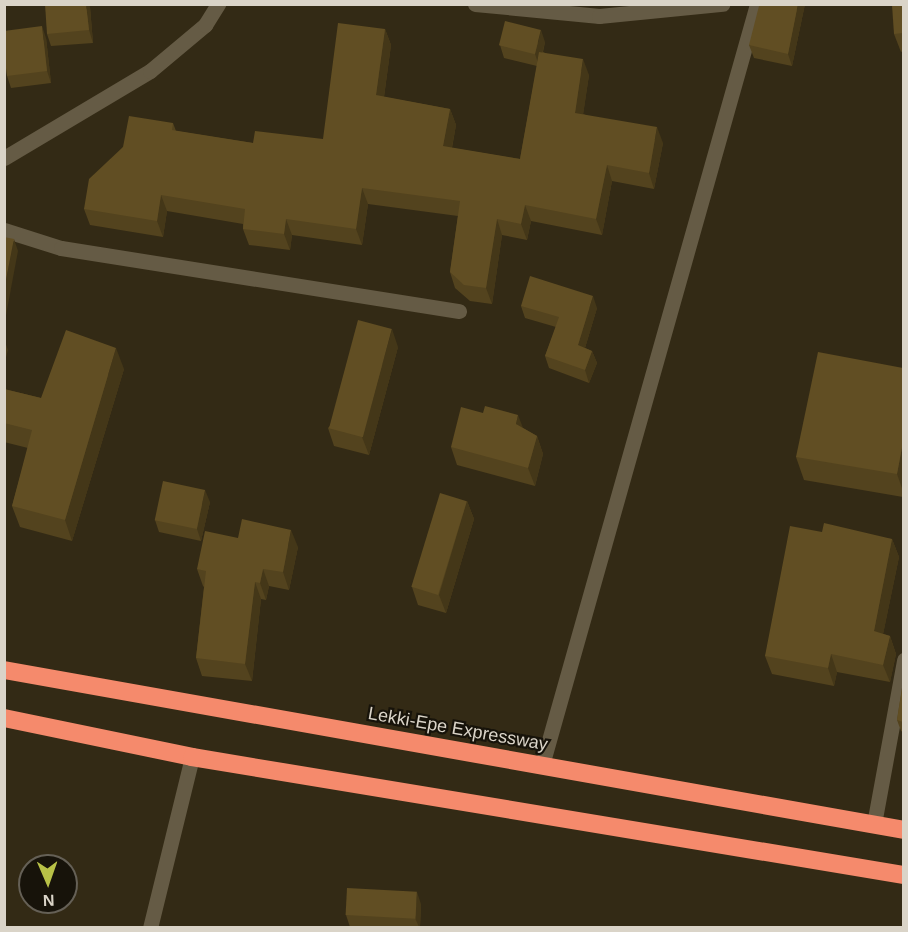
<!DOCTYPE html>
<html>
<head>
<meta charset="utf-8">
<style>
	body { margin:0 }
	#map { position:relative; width:908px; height:932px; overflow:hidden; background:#332a15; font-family:Arial,sans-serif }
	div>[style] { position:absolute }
	.minor>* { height:15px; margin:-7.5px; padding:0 7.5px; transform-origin:7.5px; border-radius:7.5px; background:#655b45 }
	.highway>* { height:18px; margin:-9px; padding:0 9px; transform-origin:9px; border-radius:9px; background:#f58a6c }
	.wall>* { inset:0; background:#53431e }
	.shaded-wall>* { inset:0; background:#443718 }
	.building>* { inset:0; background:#614e23; transform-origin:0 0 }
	span { translate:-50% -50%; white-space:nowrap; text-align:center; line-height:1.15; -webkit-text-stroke:4.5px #17130a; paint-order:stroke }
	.street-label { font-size:18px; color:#dad4c8 }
	.frame { position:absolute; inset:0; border:6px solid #dad4c8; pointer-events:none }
	.north { position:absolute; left:18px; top:854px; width:60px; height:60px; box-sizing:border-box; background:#17130a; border:2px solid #656056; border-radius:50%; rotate:178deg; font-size:16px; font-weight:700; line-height:24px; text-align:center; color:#dad4c8 }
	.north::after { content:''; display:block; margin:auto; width:21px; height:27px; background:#b8c147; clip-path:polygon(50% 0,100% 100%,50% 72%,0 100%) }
</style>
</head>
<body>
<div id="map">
	<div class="minor">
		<i style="left:475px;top:4px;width:125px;rotate:5.5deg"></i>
		<i style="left:599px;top:16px;width:124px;rotate:-5.6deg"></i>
		<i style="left:4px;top:158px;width:170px;rotate:-30.8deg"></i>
		<i style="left:150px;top:71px;width:72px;rotate:-39.9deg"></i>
		<i style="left:205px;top:25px;width:25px;rotate:-58deg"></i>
		<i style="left:4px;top:230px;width:60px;rotate:17.5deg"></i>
		<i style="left:61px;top:248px;width:403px;rotate:9deg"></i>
		<i style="left:542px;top:765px;width:791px;rotate:-74.22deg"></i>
		<i style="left:874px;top:824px;width:167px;rotate:-79.6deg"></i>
		<i style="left:150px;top:928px;width:176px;rotate:-76.2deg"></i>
	</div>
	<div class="highway">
		<i style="left:4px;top:670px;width:914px;rotate:10.08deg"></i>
		<i style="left:4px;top:718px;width:192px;rotate:11.7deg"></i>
		<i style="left:192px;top:757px;width:722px;rotate:9.41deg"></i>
	</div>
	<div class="wall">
		<i style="clip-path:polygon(805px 4px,792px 66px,754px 58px,749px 45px)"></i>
		<i style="clip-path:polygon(903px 4px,903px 51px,901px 52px,894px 34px)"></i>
		<i style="clip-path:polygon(90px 7px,93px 43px,51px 46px,47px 34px)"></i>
		<i style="clip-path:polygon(385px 29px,391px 45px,384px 97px,450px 109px,456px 125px,452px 148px,520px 159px,537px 66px,504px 58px,500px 45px,545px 42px,543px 52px,589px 75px,583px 114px,663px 143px,654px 189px,612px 181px,602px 235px,531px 221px,527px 240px,502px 235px,492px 304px,470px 301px,455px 288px,450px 272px,458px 216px,368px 204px,362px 245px,292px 235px,290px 250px,249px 245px,243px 229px,243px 224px,167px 211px,163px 237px,90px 225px,84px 209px,123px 147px,173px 123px,176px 131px,253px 143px,323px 139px)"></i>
		<i style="clip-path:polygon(46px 38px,51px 83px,11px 88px,7px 76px)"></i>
		<i style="clip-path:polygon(521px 306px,597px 308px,585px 348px,592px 351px,597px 363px,589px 383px,549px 368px,545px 356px,556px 327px,525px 318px)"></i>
		<i style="clip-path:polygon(398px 347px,369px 455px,334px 446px,328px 428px)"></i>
		<i style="clip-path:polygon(903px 368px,903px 497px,804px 480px,796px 457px)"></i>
		<i style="clip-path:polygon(124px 369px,72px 541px,20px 527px,12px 506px,28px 448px,4px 442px,4px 389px,41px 398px)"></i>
		<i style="clip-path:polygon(523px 428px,537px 436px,543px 454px,535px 486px,457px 465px,451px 447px)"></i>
		<i style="clip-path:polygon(467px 501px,474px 519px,446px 613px,418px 605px,412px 587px)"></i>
		<i style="clip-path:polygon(210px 502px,201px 541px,159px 532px,155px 520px)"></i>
		<i style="clip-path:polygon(822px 532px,892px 539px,899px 557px,883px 634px,890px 636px,896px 654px,890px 682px,837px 672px,834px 686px,772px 674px,765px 656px)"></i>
		<i style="clip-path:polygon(238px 538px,298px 547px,289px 590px,269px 586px,266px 600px,261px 599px,252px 681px,202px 676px,196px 658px,204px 587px,203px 586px,197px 569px)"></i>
		<i style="clip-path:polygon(903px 682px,903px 732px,901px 731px,897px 720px)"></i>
		<i style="clip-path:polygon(421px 904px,420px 927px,350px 927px,346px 915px)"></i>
	</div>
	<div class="shaded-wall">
		<i style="clip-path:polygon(86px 4px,89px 4px,90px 7px,93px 43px,89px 30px)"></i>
		<i style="clip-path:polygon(798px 4px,805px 4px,792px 66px,788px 54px)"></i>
		<i style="clip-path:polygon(42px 26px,46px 38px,51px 83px,47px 71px)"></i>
		<i style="clip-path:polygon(385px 29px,391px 45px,382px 111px,376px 95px)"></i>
		<i style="clip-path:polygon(541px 30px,545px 42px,539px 66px,535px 54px)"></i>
		<i style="clip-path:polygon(583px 59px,589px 75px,581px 129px,575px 113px)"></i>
		<i style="clip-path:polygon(450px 109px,456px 125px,449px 162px,443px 146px)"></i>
		<i style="clip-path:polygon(657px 127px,663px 143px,654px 189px,649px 173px)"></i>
		<i style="clip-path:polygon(607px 165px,612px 181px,602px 235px,596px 219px)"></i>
		<i style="clip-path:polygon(362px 188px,368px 204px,362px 245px,356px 229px)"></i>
		<i style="clip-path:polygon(161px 195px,167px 211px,163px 237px,157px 221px)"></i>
		<i style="clip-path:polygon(525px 205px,531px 221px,527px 240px,521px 224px)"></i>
		<i style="clip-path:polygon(286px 219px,292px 235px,290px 250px,284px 234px)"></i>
		<i style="clip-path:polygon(497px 219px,502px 235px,492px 304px,486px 288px)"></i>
		<i style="clip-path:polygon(14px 239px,18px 251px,4px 326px,4px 290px)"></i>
		<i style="clip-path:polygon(593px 296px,597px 308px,582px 358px,578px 345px)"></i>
		<i style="clip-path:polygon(392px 329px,398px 347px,369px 455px,362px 437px)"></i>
		<i style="clip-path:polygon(4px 339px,8px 350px,4px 365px)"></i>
		<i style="clip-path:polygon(116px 348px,124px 369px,72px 541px,65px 520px)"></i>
		<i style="clip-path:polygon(592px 351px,597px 363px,589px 383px,585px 370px)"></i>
		<i style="clip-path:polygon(518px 415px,525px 433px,516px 424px)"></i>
		<i style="clip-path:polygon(537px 436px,543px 454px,535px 486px,528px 468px)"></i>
		<i style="clip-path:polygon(903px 442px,903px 491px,897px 474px)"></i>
		<i style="clip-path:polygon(205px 490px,210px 502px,201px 541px,197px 529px)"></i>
		<i style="clip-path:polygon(467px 501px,474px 519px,446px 613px,439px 595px)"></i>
		<i style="clip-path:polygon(291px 530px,298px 547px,289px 590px,283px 572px)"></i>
		<i style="clip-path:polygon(892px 539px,899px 557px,880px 649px,874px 631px)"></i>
		<i style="clip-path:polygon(263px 569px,269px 586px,266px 600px,260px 583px)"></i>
		<i style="clip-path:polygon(255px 582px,261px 599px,252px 681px,245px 664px)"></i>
		<i style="clip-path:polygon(890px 636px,896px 654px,890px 682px,883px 665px)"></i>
		<i style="clip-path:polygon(831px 654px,837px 672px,834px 686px,828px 668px)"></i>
		<i style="clip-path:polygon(417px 892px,421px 904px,420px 927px,419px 927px,415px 918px)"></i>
	</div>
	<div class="building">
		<i style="clip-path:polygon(45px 4px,86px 4px,89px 30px,47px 34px)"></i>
		<i style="clip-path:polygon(763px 4px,798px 4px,788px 54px,749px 45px,759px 6px)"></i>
		<i style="clip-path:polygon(903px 4px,903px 33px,894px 34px,892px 5px)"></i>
		<i style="left:505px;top:21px;width:37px;height:25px;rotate:14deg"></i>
		<i style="clip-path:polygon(338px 23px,385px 29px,376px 95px,450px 109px,443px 146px,520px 159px,539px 52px,583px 59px,575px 113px,657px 127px,649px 173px,607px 165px,596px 219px,525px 205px,521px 224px,497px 219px,486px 288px,464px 285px,450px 272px,460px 201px,362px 188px,356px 229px,286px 219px,284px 234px,243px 229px,245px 209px,161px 195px,157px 221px,84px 209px,89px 179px,123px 147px,129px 116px,173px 123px,172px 130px,253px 143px,255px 131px,323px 139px)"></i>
		<i style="clip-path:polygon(42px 26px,47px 71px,7px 76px,4px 54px,4px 31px)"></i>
		<i style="clip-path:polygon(4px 237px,14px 239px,4px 290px)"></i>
		<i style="clip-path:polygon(530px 276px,593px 296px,578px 345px,592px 351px,585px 370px,545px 356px,559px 317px,521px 306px)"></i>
		<i style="left:358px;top:320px;width:35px;height:112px;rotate:15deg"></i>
		<i style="clip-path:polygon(66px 330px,116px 348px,65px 520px,12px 506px,32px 430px,4px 423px,4px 389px,41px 398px)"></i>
		<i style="clip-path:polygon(818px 352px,903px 368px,903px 442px,897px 474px,796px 457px)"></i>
		<i style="clip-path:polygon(485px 406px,518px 415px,516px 424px,537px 436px,528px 468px,451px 447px,461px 407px,483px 413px)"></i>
		<i style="left:163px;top:481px;width:43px;height:40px;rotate:12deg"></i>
		<i style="left:440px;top:493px;width:28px;height:98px;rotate:17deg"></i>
		<i style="clip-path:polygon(242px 519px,291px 530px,283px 572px,263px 569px,260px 583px,255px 582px,245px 664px,196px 658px,206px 571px,197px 569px,205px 531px,238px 538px)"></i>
		<i style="clip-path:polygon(824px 523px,892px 539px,874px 631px,890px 636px,883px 665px,831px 654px,828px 668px,765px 656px,790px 526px,822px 532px)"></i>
		<i style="clip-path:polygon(903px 682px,903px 722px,897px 720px)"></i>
		<i style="left:347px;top:888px;width:70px;height:27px;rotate:3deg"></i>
	</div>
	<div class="street-label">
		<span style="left:458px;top:729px;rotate:10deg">Lekki-Epe Expressway</span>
	</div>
	<div class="frame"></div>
	<div class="north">N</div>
</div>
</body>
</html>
